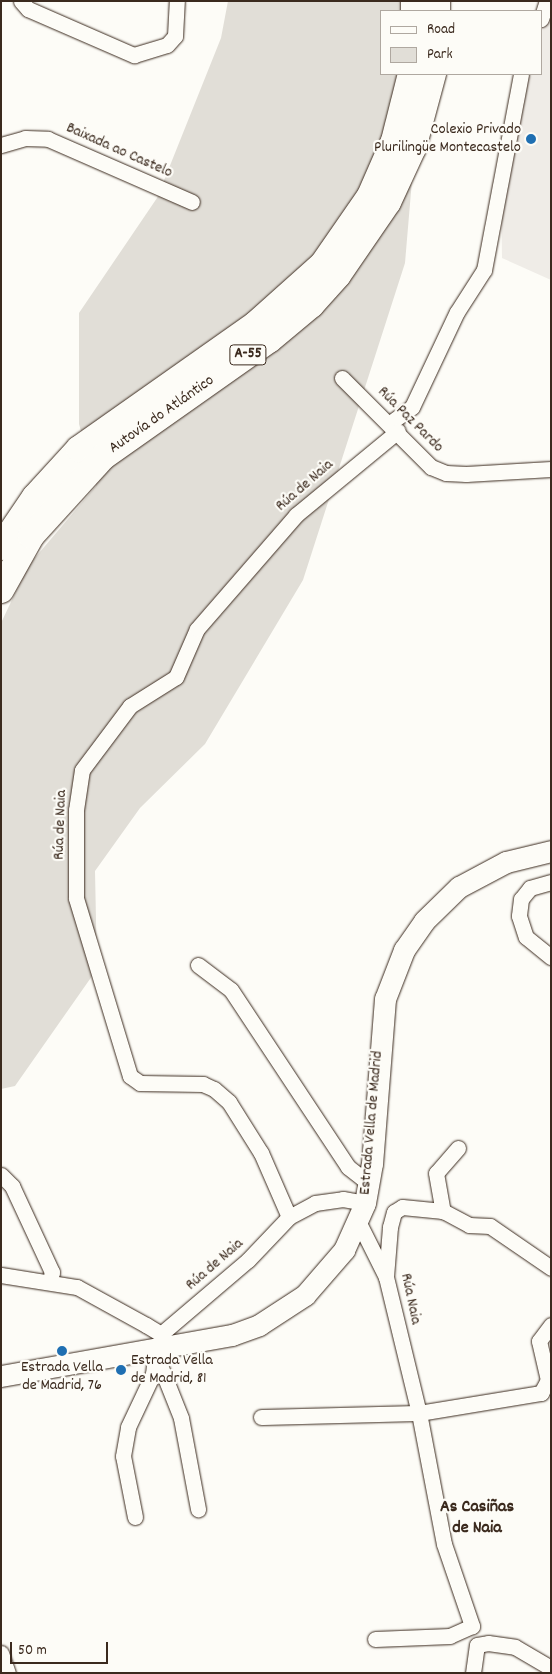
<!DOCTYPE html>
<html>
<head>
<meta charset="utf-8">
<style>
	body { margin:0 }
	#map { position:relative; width:552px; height:1674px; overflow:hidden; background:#fdfcf7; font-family:Dekko,sans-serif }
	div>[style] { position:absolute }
	.built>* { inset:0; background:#efece7 }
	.green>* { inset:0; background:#e1ded7 }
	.roads { filter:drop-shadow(0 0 1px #3b2a1e) drop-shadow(0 0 1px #3b2a1e) }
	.minor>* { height:15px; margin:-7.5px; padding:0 7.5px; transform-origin:7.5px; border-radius:7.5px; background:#fdfcf7 }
	.secondary>* { height:21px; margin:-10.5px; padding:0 10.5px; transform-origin:10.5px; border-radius:10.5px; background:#fdfcf7 }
	.motorway>* { height:26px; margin:-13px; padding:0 13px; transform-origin:13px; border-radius:13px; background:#fdfcf7 }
	.dots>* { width:14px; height:14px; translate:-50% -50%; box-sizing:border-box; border:2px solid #fdfcf7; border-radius:50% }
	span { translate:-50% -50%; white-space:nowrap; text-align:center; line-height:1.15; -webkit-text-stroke:4.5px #fdfcf7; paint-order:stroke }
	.shield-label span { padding:1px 4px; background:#fdfcf7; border:1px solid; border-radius:4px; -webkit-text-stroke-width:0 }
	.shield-label { font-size:15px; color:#3b2a1e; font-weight:700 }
	.poi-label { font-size:16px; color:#3b2a1e }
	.right { translate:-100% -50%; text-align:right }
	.left { translate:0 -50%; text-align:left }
	.street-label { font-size:16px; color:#3b2a1e }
	.neighbourhood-label { font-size:18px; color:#3b2a1e; font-weight:700 }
	.frame { position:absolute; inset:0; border:2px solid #3b2a1e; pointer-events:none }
	.legend { position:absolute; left:380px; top:10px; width:162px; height:65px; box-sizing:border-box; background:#fdfcf7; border:1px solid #afa8a0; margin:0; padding:6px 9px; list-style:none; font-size:15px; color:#3b2a1e }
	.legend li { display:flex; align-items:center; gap:10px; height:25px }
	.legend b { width:25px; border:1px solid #afa8a0 }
	.scale { position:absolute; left:10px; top:1642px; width:98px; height:22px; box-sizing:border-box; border:2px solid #3b2a1e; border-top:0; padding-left:6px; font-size:15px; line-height:18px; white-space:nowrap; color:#3b2a1e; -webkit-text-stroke:4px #fdfcf7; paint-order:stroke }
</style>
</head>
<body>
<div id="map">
	<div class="built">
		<i style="clip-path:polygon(551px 2px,551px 280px,502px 258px,501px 189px,525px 74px,541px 74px,541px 28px)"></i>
	</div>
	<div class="green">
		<i style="clip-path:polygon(228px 1px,428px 1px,427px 11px,381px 11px,381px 74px,421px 74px,405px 263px,303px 580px,205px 744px,140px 808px,95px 871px,97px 969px,15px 1086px,1px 1089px,1px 623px,28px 566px,96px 486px,79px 424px,79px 313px,157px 198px,221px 38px)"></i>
	</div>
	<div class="roads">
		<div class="minor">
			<i style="left:21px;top:1px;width:11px;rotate:49deg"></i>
			<i style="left:28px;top:9px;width:116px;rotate:23.5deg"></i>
			<i style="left:134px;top:55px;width:34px;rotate:-17deg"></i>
			<i style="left:167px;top:45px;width:12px;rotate:-48deg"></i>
			<i style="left:175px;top:36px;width:35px;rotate:-87deg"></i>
			<i style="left:541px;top:19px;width:19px;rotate:-72deg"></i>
			<i style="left:1px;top:145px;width:25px;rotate:-16deg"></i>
			<i style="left:25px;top:138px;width:23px;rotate:2deg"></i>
			<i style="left:48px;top:139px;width:157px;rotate:23.6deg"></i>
			<i style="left:342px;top:378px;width:126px;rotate:45deg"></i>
			<i style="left:431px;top:467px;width:16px;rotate:22deg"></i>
			<i style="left:446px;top:473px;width:20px;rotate:3deg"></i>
			<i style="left:466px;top:474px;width:85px;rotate:-3.4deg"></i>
			<i style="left:390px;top:423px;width:27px;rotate:-36deg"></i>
			<i style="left:412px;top:407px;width:105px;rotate:-64.7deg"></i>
			<i style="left:457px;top:312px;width:50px;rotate:-57.3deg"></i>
			<i style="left:484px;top:270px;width:199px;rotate:-79.3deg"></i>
			<i style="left:551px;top:882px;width:22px;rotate:164deg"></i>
			<i style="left:530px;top:888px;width:14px;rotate:129deg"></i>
			<i style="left:521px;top:899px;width:17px;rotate:97deg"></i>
			<i style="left:519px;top:916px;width:22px;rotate:72deg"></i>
			<i style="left:526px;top:937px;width:32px;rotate:39deg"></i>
			<i style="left:198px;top:965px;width:41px;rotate:37.1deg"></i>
			<i style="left:231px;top:990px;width:212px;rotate:56.5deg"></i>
			<i style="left:348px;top:1167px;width:28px;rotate:38deg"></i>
			<i style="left:458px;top:1148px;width:33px;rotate:131deg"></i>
			<i style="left:436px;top:1173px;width:39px;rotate:80deg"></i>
			<i style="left:443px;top:1211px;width:41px;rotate:-174.4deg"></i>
			<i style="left:402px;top:1207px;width:9px;rotate:148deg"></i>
			<i style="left:394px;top:1212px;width:16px;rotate:105deg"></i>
			<i style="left:390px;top:1227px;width:50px;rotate:94.6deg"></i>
			<i style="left:386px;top:1277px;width:140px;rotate:76.4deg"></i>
			<i style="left:419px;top:1413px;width:124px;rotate:-9.3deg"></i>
			<i style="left:541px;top:1393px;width:15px;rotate:-62deg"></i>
			<i style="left:548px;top:1380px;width:40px;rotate:-103deg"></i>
			<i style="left:539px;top:1341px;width:20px;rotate:-53deg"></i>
			<i style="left:1px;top:1175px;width:16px;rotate:45deg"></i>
			<i style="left:12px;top:1186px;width:95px;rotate:65.1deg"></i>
			<i style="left:52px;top:1272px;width:9px;rotate:103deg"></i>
			<i style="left:443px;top:1211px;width:30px;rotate:28deg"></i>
			<i style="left:469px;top:1225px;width:21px;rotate:3deg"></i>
			<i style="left:490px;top:1226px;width:74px;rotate:34.5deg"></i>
			<i style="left:289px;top:1217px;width:70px;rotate:-113.6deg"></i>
			<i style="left:261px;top:1153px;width:60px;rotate:-122.1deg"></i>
			<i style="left:229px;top:1102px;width:20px;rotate:-139deg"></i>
			<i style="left:214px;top:1089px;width:12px;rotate:-156deg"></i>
			<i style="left:203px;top:1084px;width:63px;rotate:-179.1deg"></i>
			<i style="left:140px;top:1083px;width:12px;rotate:-145deg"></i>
			<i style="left:130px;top:1076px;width:186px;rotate:-106.9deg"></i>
			<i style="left:76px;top:898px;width:88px;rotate:-90deg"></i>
			<i style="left:76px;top:810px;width:40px;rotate:-81.5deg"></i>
			<i style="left:82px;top:770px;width:80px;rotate:-53.1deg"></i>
			<i style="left:130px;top:706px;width:54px;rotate:-32.2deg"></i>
			<i style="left:176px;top:677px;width:52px;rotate:-66.4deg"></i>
			<i style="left:197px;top:629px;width:151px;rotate:-49deg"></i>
			<i style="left:296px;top:515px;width:132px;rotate:-39.5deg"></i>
			<i style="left:359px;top:1223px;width:60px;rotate:63.4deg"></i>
			<i style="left:1px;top:1275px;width:77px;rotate:9deg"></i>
			<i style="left:77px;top:1287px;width:79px;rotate:28.8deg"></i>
			<i style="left:146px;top:1325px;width:17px;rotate:31deg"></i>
			<i style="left:161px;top:1334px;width:10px;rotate:79deg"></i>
			<i style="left:161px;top:1334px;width:114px;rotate:-40.4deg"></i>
			<i style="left:248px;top:1260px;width:59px;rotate:-46.4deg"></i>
			<i style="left:289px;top:1217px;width:30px;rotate:-28deg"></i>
			<i style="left:315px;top:1203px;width:28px;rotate:-8deg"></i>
			<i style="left:343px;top:1199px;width:22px;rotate:10deg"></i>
			<i style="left:154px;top:1350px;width:73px;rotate:68.3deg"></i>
			<i style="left:181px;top:1418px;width:93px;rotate:79.4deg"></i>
			<i style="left:261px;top:1417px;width:158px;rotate:-1.5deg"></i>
			<i style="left:419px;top:1413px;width:133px;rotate:79.2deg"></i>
			<i style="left:444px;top:1544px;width:87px;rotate:71.1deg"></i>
			<i style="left:472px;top:1626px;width:24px;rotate:156deg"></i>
			<i style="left:450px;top:1636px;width:75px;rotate:177.7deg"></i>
			<i style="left:135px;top:1517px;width:62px;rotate:-101.1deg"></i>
			<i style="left:123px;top:1456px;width:29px;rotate:-80deg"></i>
			<i style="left:128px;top:1427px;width:59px;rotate:-64.7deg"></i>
			<i style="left:153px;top:1374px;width:16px;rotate:-83deg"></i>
			<i style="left:1px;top:1653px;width:21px;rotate:71deg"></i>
			<i style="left:473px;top:1673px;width:28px;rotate:-82deg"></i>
			<i style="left:477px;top:1645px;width:11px;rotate:-10deg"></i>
			<i style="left:488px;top:1643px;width:27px;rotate:8deg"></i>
			<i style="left:515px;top:1647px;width:42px;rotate:30.3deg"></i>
		</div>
		<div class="secondary">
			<i style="left:1px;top:1376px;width:235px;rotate:-10.1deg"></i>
			<i style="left:232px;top:1335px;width:29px;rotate:-20deg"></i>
			<i style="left:259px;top:1325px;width:55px;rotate:-33.1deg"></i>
			<i style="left:305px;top:1295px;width:60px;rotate:-49.1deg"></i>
			<i style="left:344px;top:1250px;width:51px;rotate:-65.9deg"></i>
			<i style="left:365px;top:1203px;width:40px;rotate:-80deg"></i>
			<i style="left:372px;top:1164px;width:166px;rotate:-85.5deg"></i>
			<i style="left:385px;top:999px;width:53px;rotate:-68.8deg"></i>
			<i style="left:404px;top:950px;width:35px;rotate:-55deg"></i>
			<i style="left:424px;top:921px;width:49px;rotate:-44.2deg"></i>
			<i style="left:459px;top:887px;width:53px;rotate:-28deg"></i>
			<i style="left:506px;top:862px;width:46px;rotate:-13.7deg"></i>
		</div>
		<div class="motorway">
			<i style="left:414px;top:1px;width:10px;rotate:90deg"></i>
			<i style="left:437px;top:11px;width:10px;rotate:-90deg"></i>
			<i style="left:1px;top:547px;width:60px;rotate:-55.8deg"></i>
			<i style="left:35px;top:497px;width:65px;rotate:-47.5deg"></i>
			<i style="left:79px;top:449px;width:217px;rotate:-35.2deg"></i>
			<i style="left:256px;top:324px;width:90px;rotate:-41.8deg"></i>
			<i style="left:323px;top:264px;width:83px;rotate:-55.3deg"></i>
			<i style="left:370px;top:196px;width:60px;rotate:-66.4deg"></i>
			<i style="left:394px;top:141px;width:69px;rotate:-75.8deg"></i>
			<i style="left:1px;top:590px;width:62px;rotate:-60.9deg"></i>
			<i style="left:31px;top:536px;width:107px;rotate:-47.7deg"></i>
			<i style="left:103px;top:457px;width:203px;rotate:-35.2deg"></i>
			<i style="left:269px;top:340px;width:55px;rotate:-39.8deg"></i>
			<i style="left:311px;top:305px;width:40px;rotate:-48deg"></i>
			<i style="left:338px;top:275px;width:88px;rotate:-55.6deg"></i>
			<i style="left:388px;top:202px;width:60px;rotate:-65.2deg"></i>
			<i style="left:413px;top:148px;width:77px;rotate:-74.9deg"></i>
		</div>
	</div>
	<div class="dots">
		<i style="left:531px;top:139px;background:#1f6fb2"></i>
		<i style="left:62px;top:1351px;background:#1f6fb2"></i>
		<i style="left:121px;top:1370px;background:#1f6fb2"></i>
	</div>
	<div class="shield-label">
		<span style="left:248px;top:355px">A-55</span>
	</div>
	<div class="poi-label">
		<span class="right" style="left:521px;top:139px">Colexio Privado<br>Plurilingüe Montecastelo</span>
		<span class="left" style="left:131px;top:1370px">Estrada Vella<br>de Madrid, 81</span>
		<span style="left:62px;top:1377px">Estrada Vella<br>de Madrid, 76</span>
	</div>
	<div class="street-label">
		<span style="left:119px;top:151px;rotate:24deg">Baixada ao Castelo</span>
		<span style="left:162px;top:415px;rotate:-35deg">Autovía do Atlántico</span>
		<span style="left:410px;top:420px;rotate:45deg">Rúa Paz Pardo</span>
		<span style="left:305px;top:486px;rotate:-41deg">Rúa de Naia</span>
		<span style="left:61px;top:825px;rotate:-88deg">Rúa de Naia</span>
		<span style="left:372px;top:1123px;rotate:-85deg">Estrada Vella de Madrid</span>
		<span style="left:215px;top:1265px;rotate:-41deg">Rúa de Naia</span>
		<span style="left:410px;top:1299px;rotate:78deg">Rúa Naia</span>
	</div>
	<div class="neighbourhood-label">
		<span style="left:477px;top:1519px">As Casiñas<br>de Naia</span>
	</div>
	<div class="frame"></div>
	<ul class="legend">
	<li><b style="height:6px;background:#fdfcf7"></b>Road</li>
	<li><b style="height:14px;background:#e1ded7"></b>Park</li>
	</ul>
	<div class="scale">50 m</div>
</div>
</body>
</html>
